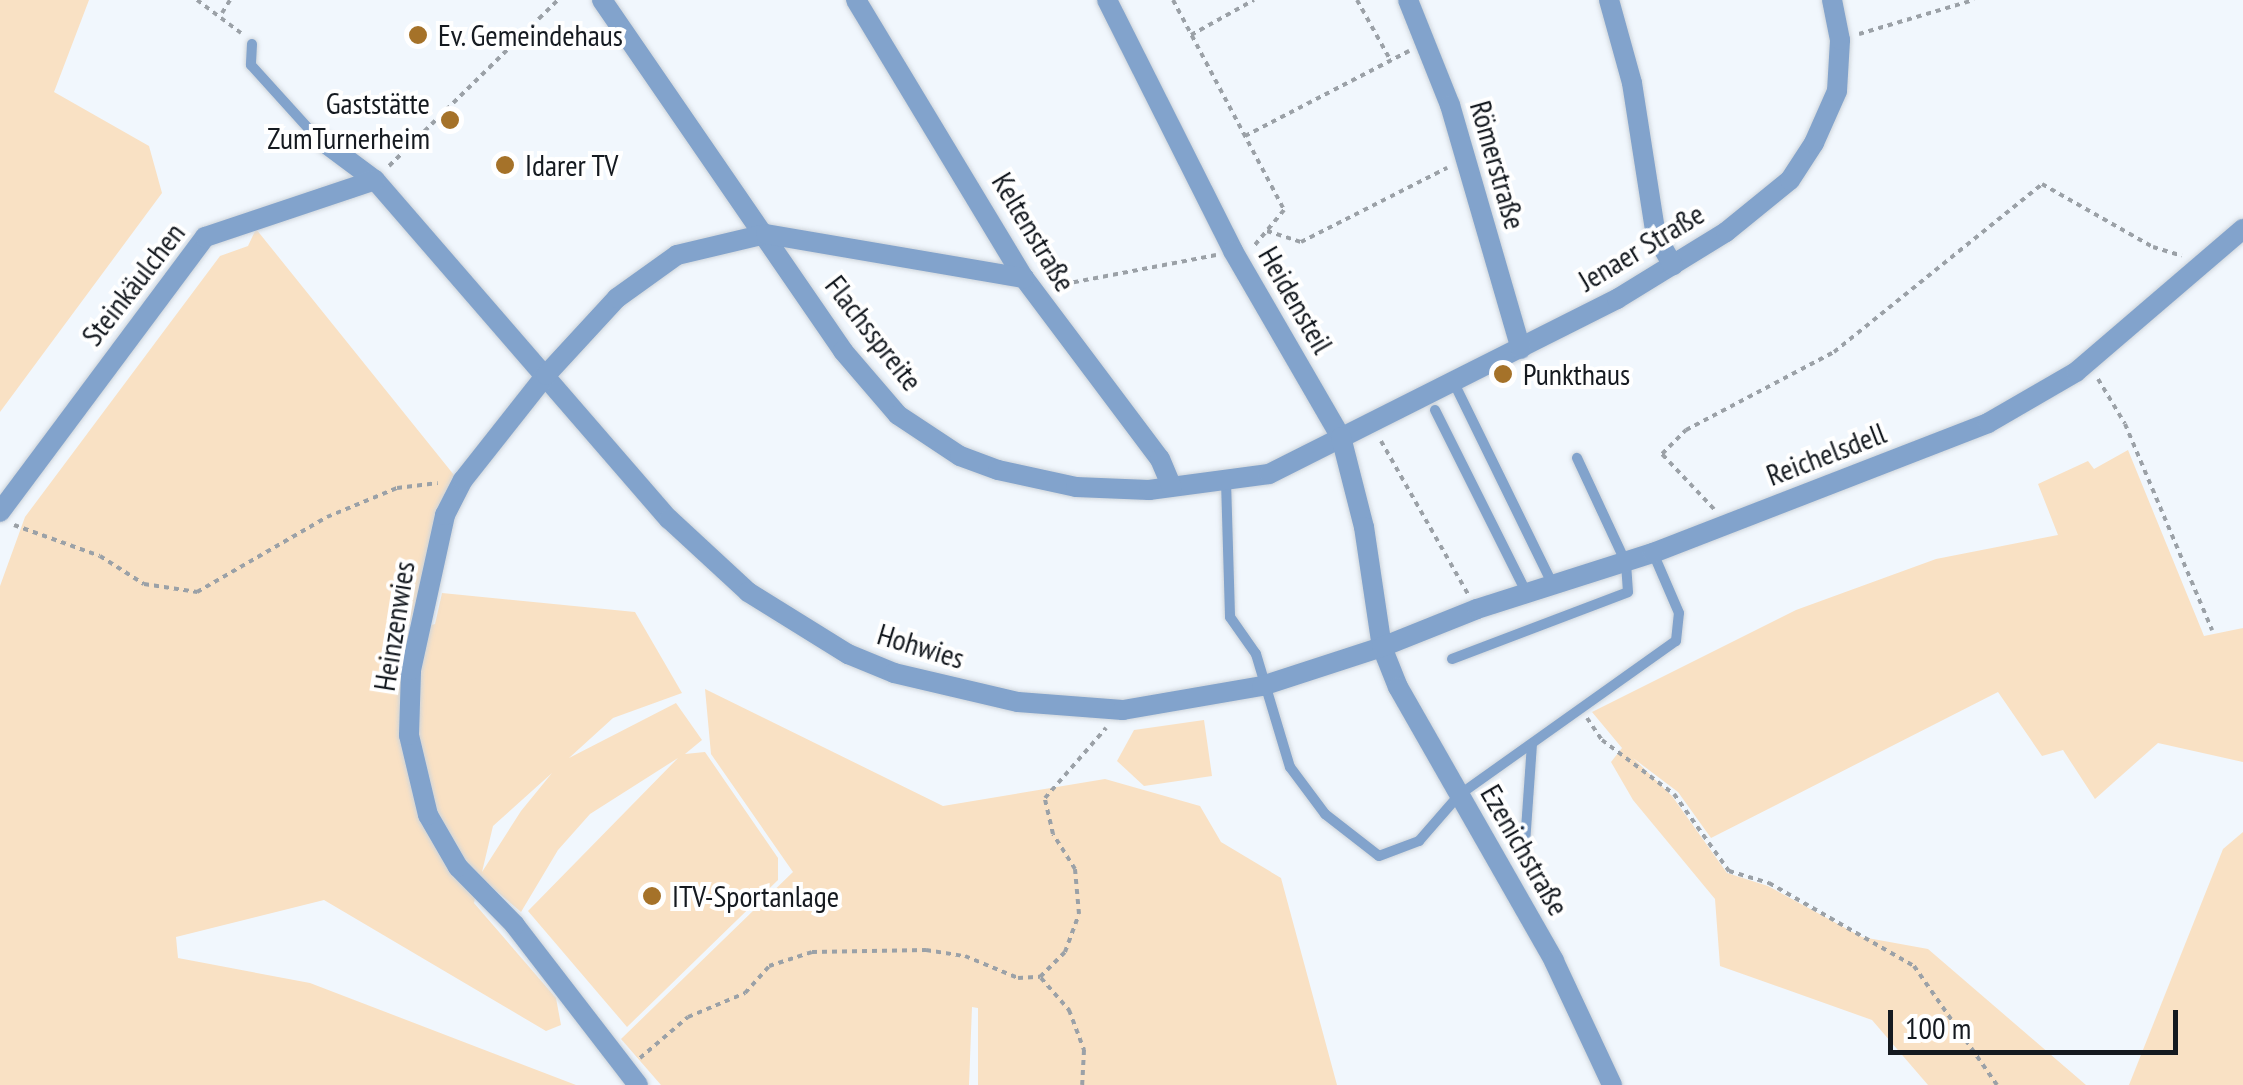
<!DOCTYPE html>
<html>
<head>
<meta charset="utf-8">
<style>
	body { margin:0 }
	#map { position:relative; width:2243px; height:1085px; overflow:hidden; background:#f1f7fd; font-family:"PT Sans Narrow",sans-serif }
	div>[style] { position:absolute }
	.green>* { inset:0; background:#f9e1c4 }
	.path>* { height:4px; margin-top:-2px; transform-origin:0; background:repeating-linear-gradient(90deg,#9ba1a7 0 5px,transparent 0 10px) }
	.roads { filter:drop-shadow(0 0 2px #ced4da) drop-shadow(0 0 2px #ced4da) }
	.service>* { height:10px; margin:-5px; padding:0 5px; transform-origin:5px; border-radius:5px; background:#82a3cc }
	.minor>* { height:20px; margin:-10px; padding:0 10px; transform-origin:10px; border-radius:10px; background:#82a3cc }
	.dots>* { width:28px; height:28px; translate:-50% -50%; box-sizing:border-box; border:5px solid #fff; border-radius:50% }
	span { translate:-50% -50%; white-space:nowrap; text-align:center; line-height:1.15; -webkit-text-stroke:8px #fff; paint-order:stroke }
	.poi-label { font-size:30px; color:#151a20 }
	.left { translate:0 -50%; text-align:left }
	.right { translate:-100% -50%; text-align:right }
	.street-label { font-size:30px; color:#151a20 }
	.scale { position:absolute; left:1888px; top:1010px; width:290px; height:45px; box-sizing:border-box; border:5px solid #151a20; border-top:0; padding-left:12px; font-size:30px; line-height:35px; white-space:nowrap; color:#151a20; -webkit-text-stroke:8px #fff; paint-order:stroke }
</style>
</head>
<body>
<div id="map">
	<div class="green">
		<i style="clip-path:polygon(0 0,89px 0,54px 92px,149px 146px,162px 193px,0 412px)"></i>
		<i style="clip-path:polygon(evenodd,256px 229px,454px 475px,407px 633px,435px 624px,442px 593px,635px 612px,682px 693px,613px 718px,569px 758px,676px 703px,702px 740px,685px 754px,705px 752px,778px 858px,778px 880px,627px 1027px,528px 911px,678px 758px,590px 814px,558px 850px,521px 912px,480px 877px,474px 903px,556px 998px,561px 1025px,546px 1031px,324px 900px,176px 937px,178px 958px,310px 983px,576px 1085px,0 1085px,0 586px,25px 517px,220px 256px,248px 246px,256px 229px,552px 773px,521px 811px,482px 872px,493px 826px,552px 773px)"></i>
		<i style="clip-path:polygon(2128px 450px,2204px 636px,2243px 628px,2243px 762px,2158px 743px,2095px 799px,2063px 750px,2042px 756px,1998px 692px,1711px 838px,1678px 792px,1633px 758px,1672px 796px,1727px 873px,1768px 886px,1862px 937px,1928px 949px,2086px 1085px,1928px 1085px,1872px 1020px,1720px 966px,1715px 899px,1633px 800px,1611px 762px,1622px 748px,1592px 712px,1796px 610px,1936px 559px,2058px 535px,2038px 484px,2088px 461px,2094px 469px)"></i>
		<i style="clip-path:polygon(705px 689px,943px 806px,1105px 779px,1200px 806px,1221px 842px,1281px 878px,1337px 1085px,978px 1085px,978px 1008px,972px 1007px,969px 1085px,661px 1085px,621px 1039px,793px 872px,711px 754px)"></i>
		<i style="clip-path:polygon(1204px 720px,1212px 776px,1144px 786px,1117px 761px,1134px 730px)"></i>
		<i style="clip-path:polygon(2243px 832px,2243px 1085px,2129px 1085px,2223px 849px)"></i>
	</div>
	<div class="path">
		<i style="left:197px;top:0;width:55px;rotate:36.9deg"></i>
		<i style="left:1173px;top:0;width:238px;rotate:62.1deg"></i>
		<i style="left:1284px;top:210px;width:47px;rotate:129.8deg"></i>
		<i style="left:1357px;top:0;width:70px;rotate:60.9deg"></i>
		<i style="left:222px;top:13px;width:15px;rotate:-58deg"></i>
		<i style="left:1859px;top:34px;width:120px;rotate:-16.5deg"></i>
		<i style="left:1191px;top:35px;width:72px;rotate:-29.1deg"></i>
		<i style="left:1245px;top:136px;width:185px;rotate:-27.4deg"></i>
		<i style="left:389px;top:166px;width:237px;rotate:-44.5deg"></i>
		<i style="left:1267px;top:231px;width:36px;rotate:18deg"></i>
		<i style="left:1301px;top:242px;width:164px;rotate:-26.9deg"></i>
		<i style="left:1054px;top:286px;width:165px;rotate:-10.8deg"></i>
		<i style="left:2098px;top:379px;width:52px;rotate:59deg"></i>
		<i style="left:2125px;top:424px;width:224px;rotate:67.1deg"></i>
		<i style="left:1381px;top:441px;width:176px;rotate:60.4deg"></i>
		<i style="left:1714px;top:509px;width:76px;rotate:-133.4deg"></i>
		<i style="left:1662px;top:454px;width:34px;rotate:-45deg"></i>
		<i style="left:1686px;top:430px;width:167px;rotate:-27.8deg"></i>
		<i style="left:1834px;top:352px;width:267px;rotate:-38.9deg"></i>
		<i style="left:2042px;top:184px;width:128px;rotate:29.6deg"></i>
		<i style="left:2153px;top:247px;width:30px;rotate:17deg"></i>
		<i style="left:14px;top:525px;width:91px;rotate:19.8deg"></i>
		<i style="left:100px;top:556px;width:52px;rotate:32.5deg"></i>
		<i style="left:144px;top:584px;width:54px;rotate:8.6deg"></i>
		<i style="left:197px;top:592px;width:150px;rotate:-30deg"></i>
		<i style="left:327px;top:517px;width:76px;rotate:-22.5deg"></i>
		<i style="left:397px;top:488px;width:41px;rotate:-7deg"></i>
		<i style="left:1587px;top:718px;width:27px;rotate:56deg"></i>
		<i style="left:1602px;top:740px;width:90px;rotate:36.9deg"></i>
		<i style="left:1674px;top:794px;width:95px;rotate:54.5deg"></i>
		<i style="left:1729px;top:871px;width:42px;rotate:16.7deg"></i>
		<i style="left:1769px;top:883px;width:167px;rotate:29.8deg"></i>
		<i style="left:1914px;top:966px;width:145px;rotate:55.1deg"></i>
		<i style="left:1041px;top:978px;width:43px;rotate:48.8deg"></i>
		<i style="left:1069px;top:1010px;width:43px;rotate:69.4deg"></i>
		<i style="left:1084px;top:1050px;width:35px;rotate:93deg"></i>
		<i style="left:640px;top:1058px;width:63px;rotate:-40.5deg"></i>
		<i style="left:688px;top:1017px;width:62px;rotate:-22.8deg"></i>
		<i style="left:745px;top:993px;width:36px;rotate:-48deg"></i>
		<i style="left:769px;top:966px;width:45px;rotate:-18deg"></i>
		<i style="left:812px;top:952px;width:114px;rotate:-1deg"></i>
		<i style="left:926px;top:950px;width:39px;rotate:9deg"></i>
		<i style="left:965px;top:956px;width:57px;rotate:22.5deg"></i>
		<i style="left:1018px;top:978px;width:22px;rotate:-3deg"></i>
		<i style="left:1040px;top:977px;width:35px;rotate:-45deg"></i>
		<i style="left:1065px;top:952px;width:40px;rotate:-69.8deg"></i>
		<i style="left:1079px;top:914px;width:45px;rotate:-95.1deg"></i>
		<i style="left:1075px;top:869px;width:41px;rotate:-122.2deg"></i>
		<i style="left:1053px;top:834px;width:37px;rotate:-103deg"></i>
		<i style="left:1045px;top:798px;width:93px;rotate:-48.9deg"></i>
	</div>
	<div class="roads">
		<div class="service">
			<i style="left:252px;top:44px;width:21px;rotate:93deg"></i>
			<i style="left:251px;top:65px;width:97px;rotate:47.9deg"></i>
			<i style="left:1454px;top:383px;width:223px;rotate:63.9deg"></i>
			<i style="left:1435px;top:410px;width:206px;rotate:63.4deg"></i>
			<i style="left:1226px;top:481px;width:136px;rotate:88.3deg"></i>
			<i style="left:1230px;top:617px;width:45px;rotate:54.9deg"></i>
			<i style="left:1256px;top:654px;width:118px;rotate:73.3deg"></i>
			<i style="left:1290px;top:767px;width:59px;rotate:53.3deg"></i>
			<i style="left:1325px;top:814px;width:68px;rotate:37.9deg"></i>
			<i style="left:1379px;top:856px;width:43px;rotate:-20.6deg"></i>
			<i style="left:1419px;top:841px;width:61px;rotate:-49deg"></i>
			<i style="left:1459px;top:795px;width:266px;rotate:-35.4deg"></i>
			<i style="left:1676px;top:641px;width:28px;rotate:-84deg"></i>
			<i style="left:1679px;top:613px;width:65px;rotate:-113.4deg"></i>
			<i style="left:1452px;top:659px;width:188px;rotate:-20.8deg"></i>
			<i style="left:1628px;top:592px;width:29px;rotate:-94deg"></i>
			<i style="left:1626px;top:563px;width:116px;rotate:-115deg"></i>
			<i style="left:1524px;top:858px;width:114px;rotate:-86deg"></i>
		</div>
		<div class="minor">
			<i style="left:602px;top:0;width:426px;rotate:55.5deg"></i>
			<i style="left:843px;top:351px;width:84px;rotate:49.3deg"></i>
			<i style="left:898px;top:415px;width:74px;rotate:33.5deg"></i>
			<i style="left:960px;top:456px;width:40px;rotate:20.2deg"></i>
			<i style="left:998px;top:470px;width:80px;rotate:12.3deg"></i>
			<i style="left:1076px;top:487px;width:73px;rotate:2.4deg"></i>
			<i style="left:1149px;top:490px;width:121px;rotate:-7.6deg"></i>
			<i style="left:1269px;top:474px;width:390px;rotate:-26.7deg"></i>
			<i style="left:1617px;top:299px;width:128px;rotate:-31.6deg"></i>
			<i style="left:1726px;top:232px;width:82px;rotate:-39.1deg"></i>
			<i style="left:1790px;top:180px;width:44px;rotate:-57deg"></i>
			<i style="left:1814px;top:143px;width:57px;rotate:-66.1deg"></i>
			<i style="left:1837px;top:91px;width:51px;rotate:-86.6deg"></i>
			<i style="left:1840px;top:40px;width:41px;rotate:-101.3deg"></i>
			<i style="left:856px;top:0;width:325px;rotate:58.9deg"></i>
			<i style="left:1024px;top:278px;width:226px;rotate:53.1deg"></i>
			<i style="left:1160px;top:459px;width:30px;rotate:67deg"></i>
			<i style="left:1107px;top:0;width:281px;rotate:63.3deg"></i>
			<i style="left:1233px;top:251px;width:215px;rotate:59.9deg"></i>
			<i style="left:1341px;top:437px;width:93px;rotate:75.7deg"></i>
			<i style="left:1364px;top:527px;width:121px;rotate:81.5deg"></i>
			<i style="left:1382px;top:647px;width:43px;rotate:68.2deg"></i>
			<i style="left:1398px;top:687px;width:315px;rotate:60.3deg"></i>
			<i style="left:1554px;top:961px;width:137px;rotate:64.9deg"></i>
			<i style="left:1408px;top:0;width:113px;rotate:68.2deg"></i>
			<i style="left:1450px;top:105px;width:254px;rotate:73.8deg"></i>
			<i style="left:1609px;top:0;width:86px;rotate:74.5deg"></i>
			<i style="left:1632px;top:83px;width:155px;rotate:81.1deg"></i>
			<i style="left:1656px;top:236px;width:34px;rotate:60deg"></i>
			<i style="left:317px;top:137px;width:72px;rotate:36.6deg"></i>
			<i style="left:375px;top:180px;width:449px;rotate:49.1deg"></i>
			<i style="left:669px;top:519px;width:108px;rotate:42.7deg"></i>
			<i style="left:748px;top:592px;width:118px;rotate:31.8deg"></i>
			<i style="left:848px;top:654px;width:50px;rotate:22.4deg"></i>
			<i style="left:894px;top:673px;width:127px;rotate:13.2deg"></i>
			<i style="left:1018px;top:702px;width:105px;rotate:4.4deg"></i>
			<i style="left:1123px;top:710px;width:141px;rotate:-9.8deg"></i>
			<i style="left:1262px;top:686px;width:126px;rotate:-18deg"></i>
			<i style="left:1382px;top:647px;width:102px;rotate:-21.8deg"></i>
			<i style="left:1477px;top:609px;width:185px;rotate:-17.7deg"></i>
			<i style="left:1653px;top:553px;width:359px;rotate:-21.2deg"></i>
			<i style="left:1988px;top:423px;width:102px;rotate:-30.1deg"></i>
			<i style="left:2076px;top:372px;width:220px;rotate:-40.6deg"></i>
			<i style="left:0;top:512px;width:343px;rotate:-53.3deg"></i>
			<i style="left:205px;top:237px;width:179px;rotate:-18.5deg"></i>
			<i style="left:638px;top:1085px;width:202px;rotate:-127.6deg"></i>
			<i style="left:515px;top:925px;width:81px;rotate:-134.5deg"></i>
			<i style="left:458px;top:867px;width:60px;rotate:-120deg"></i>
			<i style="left:428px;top:815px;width:82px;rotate:-103.4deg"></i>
			<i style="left:409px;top:735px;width:65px;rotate:-88.2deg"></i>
			<i style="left:411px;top:670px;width:159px;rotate:-77.6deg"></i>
			<i style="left:445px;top:515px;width:39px;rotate:-63deg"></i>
			<i style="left:463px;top:480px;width:134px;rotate:-51.7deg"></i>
			<i style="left:546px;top:375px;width:105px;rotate:-47.3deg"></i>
			<i style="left:617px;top:298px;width:74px;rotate:-35.6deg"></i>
			<i style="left:677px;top:255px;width:91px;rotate:-13.3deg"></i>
			<i style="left:766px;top:234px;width:262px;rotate:9.7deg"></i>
		</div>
	</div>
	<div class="dots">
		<i style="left:418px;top:35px;background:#a57229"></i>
		<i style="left:450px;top:120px;background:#a57229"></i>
		<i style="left:505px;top:165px;background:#a57229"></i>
		<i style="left:1503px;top:374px;background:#a57229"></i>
		<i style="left:652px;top:896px;background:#a57229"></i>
	</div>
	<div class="poi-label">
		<span class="left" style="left:438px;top:35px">Ev. Gemeindehaus</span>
		<span class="right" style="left:430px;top:120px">Gaststätte<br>ZumTurnerheim</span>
		<span class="left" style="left:525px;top:165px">Idarer TV</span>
		<span class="left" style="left:1523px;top:374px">Punkthaus</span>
		<span class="left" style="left:672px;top:896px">ITV-Sportanlage</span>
	</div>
	<div class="street-label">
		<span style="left:1498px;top:165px;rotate:74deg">Römerstraße</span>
		<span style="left:1034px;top:232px;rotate:59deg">Keltenstraße</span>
		<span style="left:1641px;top:247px;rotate:-31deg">Jenaer Straße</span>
		<span style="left:133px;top:284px;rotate:-52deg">Steinkäulchen</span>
		<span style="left:1296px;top:300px;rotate:60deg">Heidensteil</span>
		<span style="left:874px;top:333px;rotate:52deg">Flachsspreite</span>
		<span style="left:1826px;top:454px;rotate:-21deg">Reichelsdell</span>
		<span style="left:394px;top:626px;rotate:-81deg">Heinzenwies</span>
		<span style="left:921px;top:646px;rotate:17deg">Hohwies</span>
		<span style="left:1525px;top:850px;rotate:60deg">Ezenichstraße</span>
	</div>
	<div class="scale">100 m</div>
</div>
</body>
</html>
